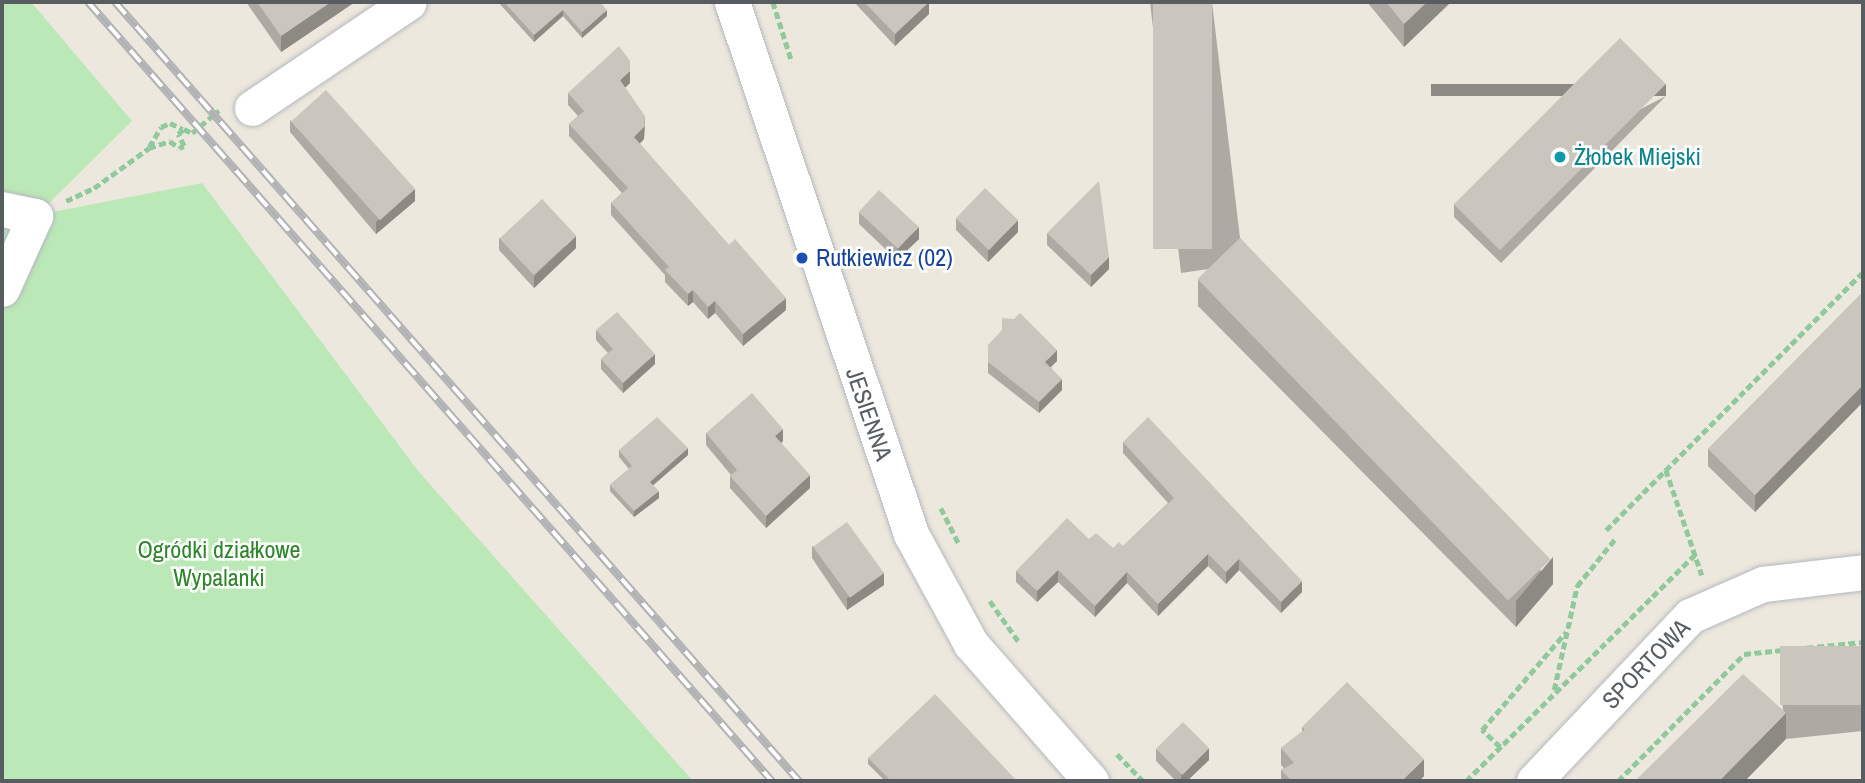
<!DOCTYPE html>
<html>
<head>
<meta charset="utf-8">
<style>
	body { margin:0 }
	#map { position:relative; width:1865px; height:783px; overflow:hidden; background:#ede8de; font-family:"Archivo Narrow",sans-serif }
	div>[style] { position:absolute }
	.green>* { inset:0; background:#bbe8b7 }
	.path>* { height:4.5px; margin-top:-2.25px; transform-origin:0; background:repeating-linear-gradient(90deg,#90c99c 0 7px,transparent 0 10.5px) }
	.roads { filter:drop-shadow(0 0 2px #b5b8bd) drop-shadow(0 0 2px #b5b8bd) }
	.minor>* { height:35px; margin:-17.5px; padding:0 17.5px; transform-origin:17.5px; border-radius:17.5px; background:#fff }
	.rail>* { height:8px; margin-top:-4px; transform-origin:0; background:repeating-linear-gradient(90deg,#fff 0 16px,#b1b2b3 0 32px); box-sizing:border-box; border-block:2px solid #b1b2b3 }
	.wall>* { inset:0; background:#aea9a3 }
	.shaded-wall>* { inset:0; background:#8d8a84; transform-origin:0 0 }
	.building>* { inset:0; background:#cac5bd; transform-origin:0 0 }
	.dots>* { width:19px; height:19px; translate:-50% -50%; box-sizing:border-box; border:4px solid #fff; border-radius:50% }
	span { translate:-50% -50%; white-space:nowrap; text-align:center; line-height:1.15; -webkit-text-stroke:5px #fff; paint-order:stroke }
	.culture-label { font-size:24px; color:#0d838f }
	.left { translate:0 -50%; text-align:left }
	.transit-label { font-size:24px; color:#164399 }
	.street-label { font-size:24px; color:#585d62 }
	.park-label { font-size:24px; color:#2e862b }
	.frame { position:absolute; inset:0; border:4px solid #585d62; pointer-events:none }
</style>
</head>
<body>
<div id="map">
	<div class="green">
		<i style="clip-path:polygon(2px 2px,31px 2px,132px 121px,37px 215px,202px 183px,419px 472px,693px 781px,2px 781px)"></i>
	</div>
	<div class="path">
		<i style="left:773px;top:2px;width:63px;rotate:72.4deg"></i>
		<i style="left:149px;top:147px;width:23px;rotate:-59deg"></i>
		<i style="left:161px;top:127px;width:10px;rotate:-24deg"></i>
		<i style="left:170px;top:123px;width:14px;rotate:25deg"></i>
		<i style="left:66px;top:201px;width:31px;rotate:-25deg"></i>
		<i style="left:94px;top:188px;width:68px;rotate:-36deg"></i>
		<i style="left:149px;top:148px;width:22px;rotate:-18deg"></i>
		<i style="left:170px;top:141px;width:11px;rotate:38deg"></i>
		<i style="left:179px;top:148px;width:5px;rotate:-22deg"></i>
		<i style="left:184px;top:146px;width:13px;rotate:-117deg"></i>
		<i style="left:178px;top:134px;width:8px;rotate:-40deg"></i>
		<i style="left:184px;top:129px;width:9px;rotate:27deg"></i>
		<i style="left:192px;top:133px;width:35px;rotate:-40deg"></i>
		<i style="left:1666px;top:470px;width:111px;rotate:71.1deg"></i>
		<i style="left:941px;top:508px;width:40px;rotate:63.4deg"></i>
		<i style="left:1606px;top:530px;width:364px;rotate:-45.1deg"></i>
		<i style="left:990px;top:601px;width:50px;rotate:54.7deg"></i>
		<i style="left:1554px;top:690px;width:107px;rotate:-77.5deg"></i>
		<i style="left:1577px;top:586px;width:60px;rotate:-51deg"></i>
		<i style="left:1500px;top:747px;width:25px;rotate:-137deg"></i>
		<i style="left:1482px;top:730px;width:129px;rotate:-49.4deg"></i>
		<i style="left:1117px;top:754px;width:37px;rotate:46deg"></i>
		<i style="left:1466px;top:781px;width:322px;rotate:-44.7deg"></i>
		<i style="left:1618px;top:781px;width:179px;rotate:-45.2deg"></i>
		<i style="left:1744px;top:654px;width:120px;rotate:-5.8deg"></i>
	</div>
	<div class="roads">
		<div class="minor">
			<i style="left:732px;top:2px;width:561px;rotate:71.4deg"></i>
			<i style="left:911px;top:534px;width:125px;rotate:61.4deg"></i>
			<i style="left:971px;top:644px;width:182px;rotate:48.8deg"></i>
			<i style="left:252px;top:108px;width:189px;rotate:-34deg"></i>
			<i style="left:2px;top:209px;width:34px;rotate:12deg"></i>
			<i style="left:35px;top:216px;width:80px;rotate:114.3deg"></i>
			<i style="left:1534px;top:781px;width:227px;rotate:-46.6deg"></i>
			<i style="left:1690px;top:616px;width:80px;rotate:-23.7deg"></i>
			<i style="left:1763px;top:584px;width:101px;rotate:-6.8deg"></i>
		</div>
	</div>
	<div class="rail">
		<i style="left:88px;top:2px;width:1037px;rotate:48.72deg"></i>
		<i style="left:115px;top:2px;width:1037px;rotate:48.72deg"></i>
	</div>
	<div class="wall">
		<i style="clip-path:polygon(246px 2px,355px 2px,281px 52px)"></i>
		<i style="clip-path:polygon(498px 2px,600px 2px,607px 16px,582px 38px,563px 16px,534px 42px)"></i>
		<i style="clip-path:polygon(854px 2px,928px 2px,929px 14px,895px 46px)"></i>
		<i style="clip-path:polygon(1150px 2px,1212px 2px,1240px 238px,1553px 584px,1516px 627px,1198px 306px,1198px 280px,1209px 269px,1181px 273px)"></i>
		<i style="clip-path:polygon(1367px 2px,1451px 2px,1404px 47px)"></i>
		<i style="clip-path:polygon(630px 83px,625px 88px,645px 128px,644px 139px,640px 144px,786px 310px,743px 346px,715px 313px,708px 319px,693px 302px,688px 306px,665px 282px,665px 275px,611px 215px,611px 203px,622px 193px,569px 136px,569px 124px,578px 116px,568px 105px,568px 93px)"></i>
		<i style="clip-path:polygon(1666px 96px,1501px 263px,1454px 217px,1454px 205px)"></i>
		<i style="clip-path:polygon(290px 120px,415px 201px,376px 234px,290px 132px)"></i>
		<i style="clip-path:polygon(859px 212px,919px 239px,897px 260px,859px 224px)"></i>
		<i style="clip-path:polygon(956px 218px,1018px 232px,988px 262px,956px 230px)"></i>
		<i style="clip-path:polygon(1047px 233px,1109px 269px,1091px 287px,1047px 245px)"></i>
		<i style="clip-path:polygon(499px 238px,576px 248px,534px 288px,499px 250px)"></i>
		<i style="clip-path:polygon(1863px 292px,1863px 402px,1755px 512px,1708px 466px,1708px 449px)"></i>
		<i style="clip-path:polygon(596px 330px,655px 364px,623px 393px,601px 369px,601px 359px,608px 353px,596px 340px)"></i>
		<i style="clip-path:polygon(988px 345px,1057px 361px,1051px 367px,1062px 390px,1039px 413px,988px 373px)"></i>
		<i style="clip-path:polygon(706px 433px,783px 441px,781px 443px,810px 488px,766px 528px,730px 488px,730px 476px,731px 475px,706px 445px)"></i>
		<i style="clip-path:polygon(1123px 442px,1302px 592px,1281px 613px,1239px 570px,1226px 584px,1208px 566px,1158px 616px,1127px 583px,1095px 617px,1058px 582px,1037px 602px,1016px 582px,1016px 571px,1089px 539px,1113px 548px,1123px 546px,1168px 503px,1123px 453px)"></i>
		<i style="clip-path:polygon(619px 450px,688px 455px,653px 485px,659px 498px,634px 517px,610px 491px,610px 485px,629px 469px,619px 457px)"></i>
		<i style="clip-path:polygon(812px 546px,884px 585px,847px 610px,812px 558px)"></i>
		<i style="clip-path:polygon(1863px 646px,1863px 731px,1786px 739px,1780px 681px,1780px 655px)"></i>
		<i style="clip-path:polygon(1302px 727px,1424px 776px,1419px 781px,1281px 781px,1281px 770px,1284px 768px,1281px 765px,1281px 748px,1302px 732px)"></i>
		<i style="clip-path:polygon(1156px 749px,1209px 760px,1187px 781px,1176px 781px,1156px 761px)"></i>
		<i style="clip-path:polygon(868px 758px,1017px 781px,885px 781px,868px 764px)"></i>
	</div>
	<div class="shaded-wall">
		<i style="clip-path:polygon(331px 2px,355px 2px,281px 52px,281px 36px)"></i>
		<i style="clip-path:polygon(929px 2px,929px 14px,895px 46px,895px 34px)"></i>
		<i style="clip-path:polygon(1427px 2px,1451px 2px,1404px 47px,1404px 24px)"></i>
		<i style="clip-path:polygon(563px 10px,563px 16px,534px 42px,534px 35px)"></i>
		<i style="clip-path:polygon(607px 10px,607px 16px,582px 38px,582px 32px)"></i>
		<i style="clip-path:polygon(630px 71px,630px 83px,620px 92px,620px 80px)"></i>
		<i style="left:1666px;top:84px;width:12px;height:235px;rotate:90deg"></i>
		<i style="clip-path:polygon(645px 116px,644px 139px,634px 149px,634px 137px)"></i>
		<i style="clip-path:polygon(415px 189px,415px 201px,376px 234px,376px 222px)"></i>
		<i style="clip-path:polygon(1018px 220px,1018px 232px,988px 262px,988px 250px)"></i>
		<i style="clip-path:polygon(919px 227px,919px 239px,897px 260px,897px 248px)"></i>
		<i style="clip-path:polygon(576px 236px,576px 248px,534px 288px,534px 276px)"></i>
		<i style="clip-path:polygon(1109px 257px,1109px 269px,1091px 287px,1091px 275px)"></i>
		<i style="clip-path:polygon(693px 290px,693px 302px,688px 306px,688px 294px)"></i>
		<i style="clip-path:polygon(786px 298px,786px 310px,743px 346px,743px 334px)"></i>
		<i style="clip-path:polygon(715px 301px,715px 313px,708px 319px,708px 307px)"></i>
		<i style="clip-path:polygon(1057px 350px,1057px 361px,1045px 372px,1045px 362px)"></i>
		<i style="clip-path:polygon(655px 354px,655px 364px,623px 393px,623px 383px)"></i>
		<i style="clip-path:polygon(1062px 379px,1062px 390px,1039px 413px,1039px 402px)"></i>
		<i style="clip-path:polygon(1863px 385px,1863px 402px,1755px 512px,1755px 495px)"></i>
		<i style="clip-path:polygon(783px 429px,783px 441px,775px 448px,775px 436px)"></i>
		<i style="clip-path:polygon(688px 448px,688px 455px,650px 488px,650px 482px)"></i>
		<i style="clip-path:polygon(810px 475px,810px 488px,766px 528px,766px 516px)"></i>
		<i style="clip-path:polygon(659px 491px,659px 498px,634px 517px,634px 511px)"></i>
		<i style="clip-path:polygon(1208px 554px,1208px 566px,1158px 616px,1158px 604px)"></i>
		<i style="clip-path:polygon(1553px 557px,1553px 584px,1516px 627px,1516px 601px)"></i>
		<i style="clip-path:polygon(1239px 559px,1239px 570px,1226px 584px,1226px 572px)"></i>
		<i style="clip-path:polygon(1058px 570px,1058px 582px,1037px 602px,1037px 591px)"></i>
		<i style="clip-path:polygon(1127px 572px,1127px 583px,1095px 617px,1095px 606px)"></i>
		<i style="clip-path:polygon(884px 573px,884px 585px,847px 610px,847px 598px)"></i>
		<i style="clip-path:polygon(1302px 581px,1302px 592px,1281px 613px,1281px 602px)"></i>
		<i style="clip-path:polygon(1786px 713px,1786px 739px,1745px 781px,1719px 781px)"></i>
		<i style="clip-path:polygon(1209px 748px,1209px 760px,1187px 781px,1181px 781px,1181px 775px)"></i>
		<i style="clip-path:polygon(1424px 759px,1424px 776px,1419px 781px,1402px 781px)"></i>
	</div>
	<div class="building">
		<i style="clip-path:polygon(257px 2px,331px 2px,281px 36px)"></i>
		<i style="clip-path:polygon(504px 2px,600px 2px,607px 10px,582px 32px,563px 10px,534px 35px)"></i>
		<i style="clip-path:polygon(864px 2px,929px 2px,895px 34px)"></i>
		<i style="left:1153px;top:2px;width:59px;height:247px"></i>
		<i style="clip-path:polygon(1386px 2px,1427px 2px,1404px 24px)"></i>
		<i style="left:1620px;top:38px;width:65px;height:235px;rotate:45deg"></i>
		<i style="clip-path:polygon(619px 46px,630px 61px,630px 71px,620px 80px,645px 116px,644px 127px,634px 137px,729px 245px,735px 239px,786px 298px,743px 334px,715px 301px,708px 307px,693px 290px,688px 294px,665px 270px,669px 267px,611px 203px,628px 188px,569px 124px,584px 111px,568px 93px)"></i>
		<i style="left:326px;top:90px;width:133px;height:47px;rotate:48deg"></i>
		<i style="clip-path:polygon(1099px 181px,1109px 257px,1091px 275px,1047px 233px)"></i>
		<i style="left:985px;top:188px;width:46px;height:42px;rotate:44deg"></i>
		<i style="left:879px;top:190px;width:54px;height:30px;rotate:43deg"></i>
		<i style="left:542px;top:199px;width:50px;height:58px;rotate:47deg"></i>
		<i style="left:1240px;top:238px;width:447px;height:59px;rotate:46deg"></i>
		<i style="clip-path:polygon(1863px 292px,1863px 385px,1755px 495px,1708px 449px)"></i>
		<i style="clip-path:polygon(617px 312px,655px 354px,623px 383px,601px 359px,613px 349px,596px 330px)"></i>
		<i style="clip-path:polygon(1020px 313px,1057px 350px,1045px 362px,1062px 379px,1039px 402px,988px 362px,988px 345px,1002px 330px,1002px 318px,1014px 319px)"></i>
		<i style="clip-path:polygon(752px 393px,783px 429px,775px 436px,810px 475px,766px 516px,730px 476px,737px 470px,706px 433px)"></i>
		<i style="clip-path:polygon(657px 417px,688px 448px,650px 482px,659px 491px,634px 511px,610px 485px,632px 466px,619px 450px)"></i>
		<i style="clip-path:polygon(1148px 417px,1302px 581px,1281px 602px,1239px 559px,1226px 572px,1208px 554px,1158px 604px,1127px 572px,1095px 606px,1058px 570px,1037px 591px,1016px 571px,1067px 518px,1089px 539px,1096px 533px,1113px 548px,1119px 542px,1123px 546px,1174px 498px,1123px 442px)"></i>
		<i style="left:847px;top:522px;width:63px;height:42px;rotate:54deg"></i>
		<i style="left:1863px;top:646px;width:59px;height:83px;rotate:90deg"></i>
		<i style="clip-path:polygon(1743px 674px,1786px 713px,1719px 781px,1635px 781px)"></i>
		<i style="clip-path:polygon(1347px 682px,1424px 759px,1402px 781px,1292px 781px,1281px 770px,1294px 763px,1281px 748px,1305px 729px,1302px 727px)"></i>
		<i style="clip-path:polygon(935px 694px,1017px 781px,891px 781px,868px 758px)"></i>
		<i style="left:1183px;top:722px;width:37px;height:38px;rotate:45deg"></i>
	</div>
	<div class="dots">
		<i style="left:1560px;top:157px;background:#0f9aa8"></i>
		<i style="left:802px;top:258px;background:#1a4fb4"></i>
	</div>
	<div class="culture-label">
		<span class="left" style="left:1574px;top:157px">Żłobek Miejski</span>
	</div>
	<div class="transit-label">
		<span class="left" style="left:816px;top:258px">Rutkiewicz (02)</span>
	</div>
	<div class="street-label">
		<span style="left:869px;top:414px;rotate:71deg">JESIENNA</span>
		<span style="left:1646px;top:664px;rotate:-46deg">SPORTOWA</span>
	</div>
	<div class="park-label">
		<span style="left:219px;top:564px">Ogródki działkowe<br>Wypalanki</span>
	</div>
	<div class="frame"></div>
</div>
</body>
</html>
